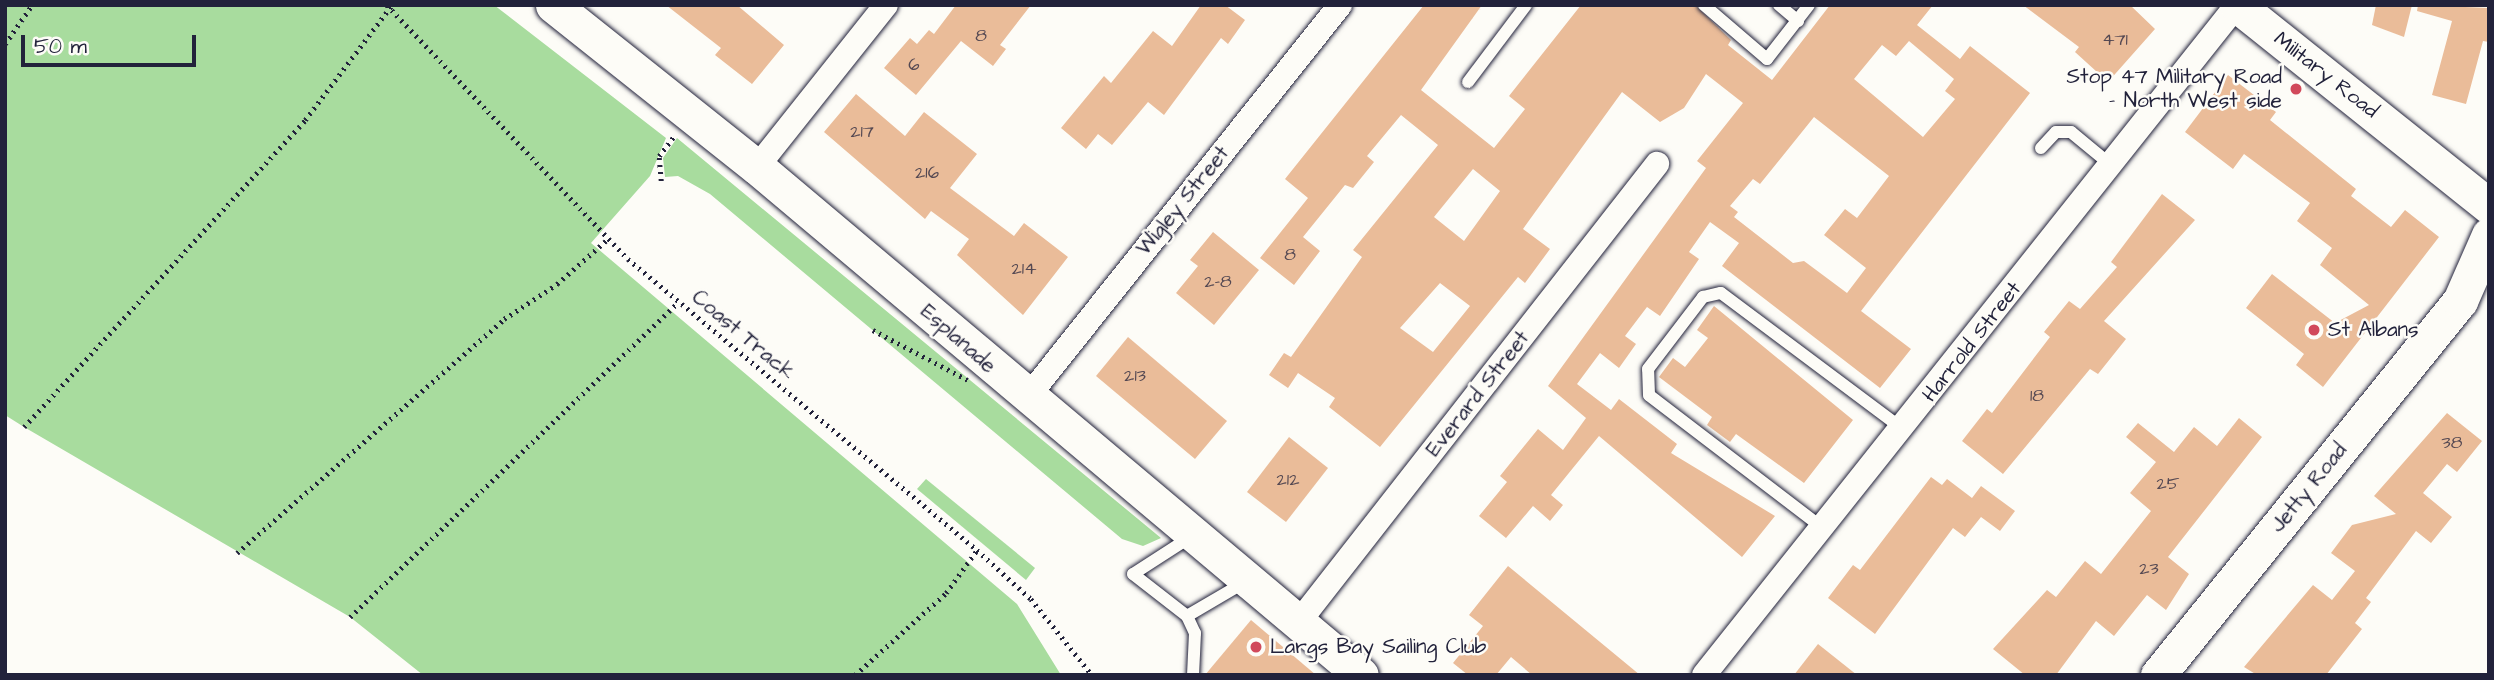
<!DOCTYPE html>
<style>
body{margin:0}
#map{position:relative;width:2494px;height:680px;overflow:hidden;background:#fdfcf7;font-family:"Architects Daughter",sans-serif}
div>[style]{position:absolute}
.green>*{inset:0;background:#a8dc9e}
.building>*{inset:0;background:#eabc99}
.path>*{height:4.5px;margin-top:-2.25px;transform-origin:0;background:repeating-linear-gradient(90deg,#22223b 0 2px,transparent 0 7px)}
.roads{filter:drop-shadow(0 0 2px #22223b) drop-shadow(0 0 2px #22223b)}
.lane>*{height:12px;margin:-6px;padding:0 6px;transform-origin:6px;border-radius:6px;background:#fdfcf7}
.street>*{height:24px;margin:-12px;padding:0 12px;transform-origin:12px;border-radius:12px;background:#fdfcf7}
.secondary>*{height:35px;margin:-17.5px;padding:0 17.5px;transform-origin:17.5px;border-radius:17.5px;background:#fdfcf7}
.dots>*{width:19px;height:19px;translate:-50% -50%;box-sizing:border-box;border:4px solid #fdfcf7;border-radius:50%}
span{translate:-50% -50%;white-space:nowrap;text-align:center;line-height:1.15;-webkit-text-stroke:5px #fdfcf7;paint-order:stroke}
.number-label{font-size:18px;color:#544852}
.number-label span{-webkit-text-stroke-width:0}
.street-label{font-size:21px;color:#22223b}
.poi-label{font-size:21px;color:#22223b}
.right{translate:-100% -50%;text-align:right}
.left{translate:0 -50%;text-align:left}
.frame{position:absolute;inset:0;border:7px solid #22223b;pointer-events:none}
.scale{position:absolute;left:21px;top:35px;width:175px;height:32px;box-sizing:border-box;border:4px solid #22223b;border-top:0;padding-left:9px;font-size:21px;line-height:24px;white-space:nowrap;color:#22223b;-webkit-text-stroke:5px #fdfcf7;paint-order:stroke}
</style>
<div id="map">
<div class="green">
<div style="clip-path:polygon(5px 5px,494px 5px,666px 138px,650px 176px,591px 243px,1017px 604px,1061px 675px,423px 675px,350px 617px,24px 427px,5px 415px)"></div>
<div style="clip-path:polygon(677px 138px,1161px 538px,1143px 546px,1122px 539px,710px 194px,678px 176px,665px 177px,663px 158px)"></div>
<div style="clip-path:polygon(926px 479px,1035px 568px,1026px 580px,917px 489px)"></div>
</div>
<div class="building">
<div style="clip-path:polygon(666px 5px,737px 5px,784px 45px,752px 84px,715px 55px,721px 48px)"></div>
<div style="clip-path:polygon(956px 5px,1031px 5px,1000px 45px,1006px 49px,993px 66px,961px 41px,916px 95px,884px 68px,910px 38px,917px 44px,929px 30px,934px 34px)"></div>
<div style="clip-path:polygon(1201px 5px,1225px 5px,1245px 20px,1228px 44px,1221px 38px,1164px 115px,1148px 102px,1112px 145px,1098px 134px,1086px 149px,1061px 128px,1104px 76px,1111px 83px,1153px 31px,1172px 46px)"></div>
<div style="clip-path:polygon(evenodd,1424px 5px,1482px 5px,1421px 90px,1494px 148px,1525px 109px,1509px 96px,1581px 5px,1695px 5px,1731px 40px,1728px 45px,1772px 80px,1830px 5px,1933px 5px,1917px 25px,1960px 59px,1970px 46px,2030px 93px,1861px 311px,1911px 349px,1880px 388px,1722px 266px,1739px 243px,1710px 222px,1689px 252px,1699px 259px,1660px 316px,1647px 307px,1625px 336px,1636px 344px,1619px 368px,1600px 353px,1577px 384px,1611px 410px,1619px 399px,1677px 444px,1671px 453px,1775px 516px,1742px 557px,1599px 436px,1551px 495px,1563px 505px,1550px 521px,1533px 506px,1506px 538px,1479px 516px,1507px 482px,1500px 476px,1538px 429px,1563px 450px,1586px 418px,1548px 386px,1706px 168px,1697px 161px,1743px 103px,1706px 74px,1684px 108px,1660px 122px,1622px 92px,1523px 229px,1550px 249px,1525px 283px,1518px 277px,1380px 447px,1329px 407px,1335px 398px,1298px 373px,1288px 388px,1269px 375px,1284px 353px,1291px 357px,1362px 257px,1353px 250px,1438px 145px,1401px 115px,1367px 156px,1374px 162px,1353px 188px,1345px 185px,1303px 237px,1320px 251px,1294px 285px,1260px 258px,1308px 198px,1285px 179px,1424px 5px,1909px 41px,1954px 79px,1945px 91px,1955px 99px,1923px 137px,1854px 79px,1882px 45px,1896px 56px,1909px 41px,1424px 5px,1814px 117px,1889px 176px,1857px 218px,1845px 209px,1824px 235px,1866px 268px,1847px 293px,1804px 261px,1793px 263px,1734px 217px,1738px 212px,1730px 206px,1753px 179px,1760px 184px,1814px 117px,1424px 5px,1473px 169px,1500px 191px,1464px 241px,1434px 217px,1473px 169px,1424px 5px,1440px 283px,1470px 306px,1433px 352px,1400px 328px,1440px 283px)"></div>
<div style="clip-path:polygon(2023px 5px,2130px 5px,2155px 29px,2108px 82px,2075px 52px,2079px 47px)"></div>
<div style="clip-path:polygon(2376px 5px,2412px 5px,2404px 37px,2372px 25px)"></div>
<div style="clip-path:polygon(2418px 5px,2489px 8px,2489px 42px,2483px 41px,2466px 104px,2432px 95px,2452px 21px,2417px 11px)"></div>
<div style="clip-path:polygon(2228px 75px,2276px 112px,2270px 120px,2356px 189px,2351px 196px,2391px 227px,2405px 210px,2439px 237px,2323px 387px,2296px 365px,2304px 354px,2246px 308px,2272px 274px,2335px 323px,2369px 305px,2320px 265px,2332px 248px,2297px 221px,2310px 203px,2244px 154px,2233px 169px,2185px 132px)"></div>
<div style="clip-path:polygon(856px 94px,905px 136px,924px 112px,977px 154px,950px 188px,1014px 236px,1024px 223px,1068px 257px,1023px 315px,957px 255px,969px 239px,931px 211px,925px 219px,824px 132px)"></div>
<div style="clip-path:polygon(2162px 194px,2195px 220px,2104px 321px,2126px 339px,2098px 374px,2090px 369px,2003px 474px,1962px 441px,1987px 409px,1992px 413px,2050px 337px,2044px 332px,2069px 301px,2080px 309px,2117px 267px,2111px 262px)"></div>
<div style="clip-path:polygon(1213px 232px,1259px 270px,1214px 325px,1176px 293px,1198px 266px,1190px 260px)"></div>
<div style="clip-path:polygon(1714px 306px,1853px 420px,1804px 483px,1736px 434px,1730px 442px,1707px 425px,1712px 417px,1659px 377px,1673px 358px,1685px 367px,1708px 338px,1697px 330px)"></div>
<div style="clip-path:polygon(1128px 337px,1227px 421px,1195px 459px,1096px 376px)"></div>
<div style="clip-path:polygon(2447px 413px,2482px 441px,2457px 472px,2447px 464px,2423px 493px,2452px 517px,2431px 543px,2416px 531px,2366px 598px,2371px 602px,2355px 623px,2362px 629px,2326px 675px,2257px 675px,2244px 667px,2313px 585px,2332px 600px,2355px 571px,2331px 553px,2352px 525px,2396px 514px,2374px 496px)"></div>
<div style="clip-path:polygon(2239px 418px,2262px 437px,2168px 557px,2189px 574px,2166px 610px,2147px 595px,2114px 636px,2096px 621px,2056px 675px,2025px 675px,1993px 649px,2047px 590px,2056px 597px,2085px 561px,2101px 574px,2151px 511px,2130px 493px,2156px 462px,2126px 437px,2138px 423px,2174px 452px,2194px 427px,2217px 446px)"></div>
<div style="clip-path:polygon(1289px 437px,1328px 468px,1286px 522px,1247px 492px)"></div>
<div style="clip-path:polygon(1931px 477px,1942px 485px,1947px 479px,1972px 498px,1981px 486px,2015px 511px,2000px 531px,1981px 517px,1965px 537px,1953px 528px,1875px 634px,1828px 598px,1853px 565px,1860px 570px)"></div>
<div style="clip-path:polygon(1508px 566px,1640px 675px,1532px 675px,1511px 657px,1496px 675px,1468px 675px,1453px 663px,1483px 626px,1469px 615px)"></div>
<div style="clip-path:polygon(1251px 620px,1316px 675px,1205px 675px)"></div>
<div style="clip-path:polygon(1818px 644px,1857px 675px,1794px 675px)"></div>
</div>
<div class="path">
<div style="left:387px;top:5px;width:350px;rotate:46.5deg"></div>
<div style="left:628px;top:259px;width:454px;rotate:39.8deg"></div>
<div style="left:977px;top:550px;width:73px;rotate:42.2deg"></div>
<div style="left:1031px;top:599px;width:97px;rotate:51.2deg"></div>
<div style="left:5px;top:44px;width:47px;rotate:-55.3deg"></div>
<div style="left:661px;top:181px;width:25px;rotate:-95deg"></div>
<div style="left:659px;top:156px;width:26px;rotate:-53deg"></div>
<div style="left:873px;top:330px;width:107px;rotate:27.8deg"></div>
<div style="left:24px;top:427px;width:416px;rotate:-47.5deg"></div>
<div style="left:305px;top:120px;width:144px;rotate:-52.9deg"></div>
<div style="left:237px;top:553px;width:355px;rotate:-41.2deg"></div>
<div style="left:504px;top:319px;width:64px;rotate:-33.4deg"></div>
<div style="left:557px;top:284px;width:69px;rotate:-41.5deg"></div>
<div style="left:350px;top:617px;width:455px;rotate:-43.8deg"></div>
<div style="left:855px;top:675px;width:122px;rotate:-42deg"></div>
<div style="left:946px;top:593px;width:53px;rotate:-54.2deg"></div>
</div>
<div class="roads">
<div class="lane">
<div style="left:1704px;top:5px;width:83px;rotate:40.6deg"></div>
<div style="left:1767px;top:59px;width:68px;rotate:-52.1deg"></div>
<div style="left:1779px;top:5px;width:25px;rotate:40deg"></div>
<div style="left:1468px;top:82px;width:96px;rotate:-53deg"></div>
<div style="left:2041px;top:148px;width:22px;rotate:-47deg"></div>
<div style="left:2056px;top:132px;width:15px"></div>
<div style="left:2071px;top:132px;width:52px;rotate:39.5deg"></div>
<div style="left:1824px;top:529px;width:220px;rotate:-142.6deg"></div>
<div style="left:1649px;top:395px;width:26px;rotate:-92deg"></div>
<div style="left:1648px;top:369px;width:91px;rotate:-52.6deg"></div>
<div style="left:1703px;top:297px;width:18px;rotate:-13deg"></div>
<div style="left:1721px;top:293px;width:227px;rotate:36.8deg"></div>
<div style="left:1192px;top:536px;width:70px;rotate:147.2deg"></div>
<div style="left:1133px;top:574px;width:68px;rotate:37.9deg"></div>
<div style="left:1187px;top:616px;width:19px;rotate:65deg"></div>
<div style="left:1195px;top:633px;width:42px;rotate:92.7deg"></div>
<div style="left:1187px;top:616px;width:67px;rotate:-30.4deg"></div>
</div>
<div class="street">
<div style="left:757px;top:167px;width:207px;rotate:-51.5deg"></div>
<div style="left:1027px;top:398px;width:502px;rotate:-51.46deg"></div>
<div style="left:1298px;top:623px;width:583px;rotate:-51.97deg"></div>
<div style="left:1704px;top:675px;width:856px;rotate:-51.5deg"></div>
</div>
<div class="secondary">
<div style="left:553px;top:5px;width:260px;rotate:38.5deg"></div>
<div style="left:757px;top:167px;width:789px;rotate:40.07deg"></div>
<div style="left:2237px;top:5px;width:322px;rotate:38.6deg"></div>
<div style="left:2158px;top:675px;width:481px;rotate:-51.1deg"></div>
<div style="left:2460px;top:301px;width:72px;rotate:-66.3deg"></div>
</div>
</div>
<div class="dots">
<div style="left:2296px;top:89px;background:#d1495b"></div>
<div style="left:2314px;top:330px;background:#d1495b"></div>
<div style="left:1256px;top:647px;background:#d1495b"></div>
</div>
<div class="number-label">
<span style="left:981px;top:36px">8</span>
<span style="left:2115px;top:40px">471</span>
<span style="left:914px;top:65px">6</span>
<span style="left:862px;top:132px">217</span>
<span style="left:927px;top:173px">216</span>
<span style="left:1290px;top:255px">8</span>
<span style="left:1024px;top:269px">214</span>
<span style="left:1218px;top:282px">2-8</span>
<span style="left:1135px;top:376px">213</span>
<span style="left:2037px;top:396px">18</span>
<span style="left:2452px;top:443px">38</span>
<span style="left:1288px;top:480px">212</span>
<span style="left:2168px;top:484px">25</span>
<span style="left:2149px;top:569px">23</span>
</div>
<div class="street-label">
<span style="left:2326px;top:75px;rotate:38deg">Military Road</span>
<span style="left:1183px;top:201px;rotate:-51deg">Wigley Street</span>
<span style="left:743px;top:335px;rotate:40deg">Coast Track</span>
<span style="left:958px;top:339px;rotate:41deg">Esplanade</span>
<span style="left:1972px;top:342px;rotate:-52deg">Harrold Street</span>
<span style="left:1478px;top:394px;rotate:-52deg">Everard Street</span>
<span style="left:2309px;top:488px;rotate:-51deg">Jetty Road</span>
</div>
<div class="poi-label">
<span class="right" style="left:2282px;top:89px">Stop 47 Military Road<br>- North West side</span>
<span class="left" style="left:2328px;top:330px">St Albans</span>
<span class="left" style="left:1270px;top:647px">Largs Bay Sailing Club</span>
</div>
<div class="frame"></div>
<div class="scale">50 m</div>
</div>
